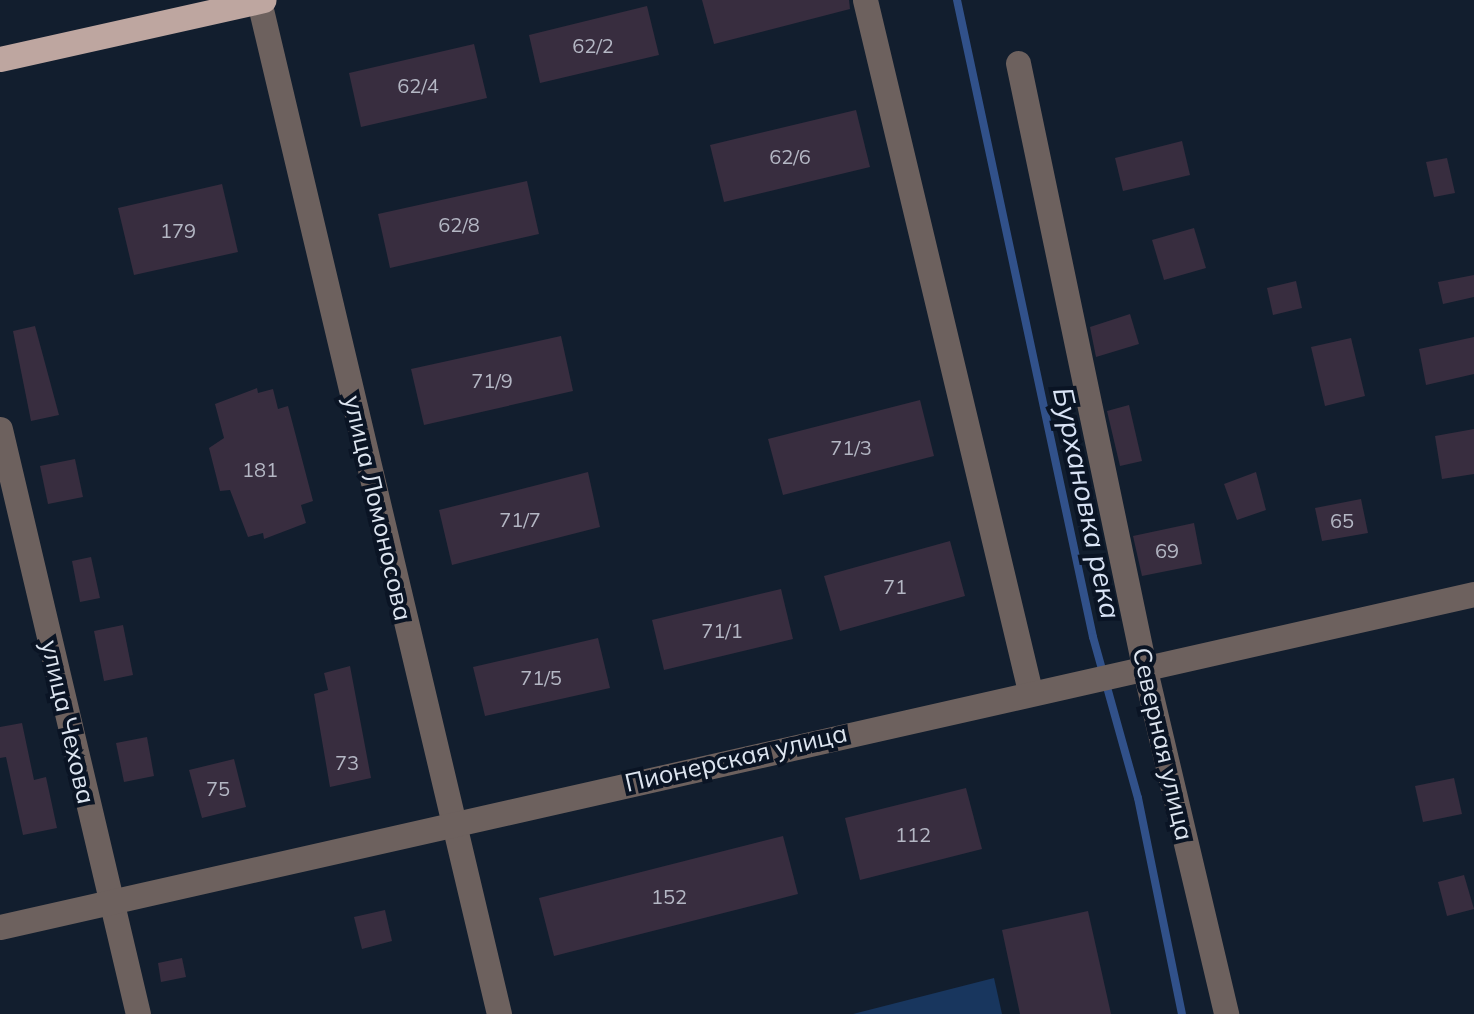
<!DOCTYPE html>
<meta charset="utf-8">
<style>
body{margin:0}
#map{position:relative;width:1474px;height:1014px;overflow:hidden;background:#121e2e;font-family:Mulish,sans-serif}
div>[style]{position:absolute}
.green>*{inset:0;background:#18365e}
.stream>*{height:8px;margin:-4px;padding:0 4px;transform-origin:4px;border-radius:4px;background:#31518a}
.building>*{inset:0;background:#382d3f}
.minor>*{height:25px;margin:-12.5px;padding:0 12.5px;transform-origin:12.5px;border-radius:12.5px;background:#6d615e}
.major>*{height:25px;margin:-12.5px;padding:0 12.5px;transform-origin:12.5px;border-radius:12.5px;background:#bea6a0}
span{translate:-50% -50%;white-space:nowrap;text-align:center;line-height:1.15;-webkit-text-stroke:8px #0a1424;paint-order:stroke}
.number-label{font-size:20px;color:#b4b7c4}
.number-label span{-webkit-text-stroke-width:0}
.street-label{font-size:25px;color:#dde5f0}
.water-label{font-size:28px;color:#d9e3f5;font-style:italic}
</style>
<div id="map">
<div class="green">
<div style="clip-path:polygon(994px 978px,1002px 1014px,853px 1014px)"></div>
</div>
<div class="stream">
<div style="left:957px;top:0;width:651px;rotate:77.95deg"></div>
<div style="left:1093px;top:637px;width:167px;rotate:74.4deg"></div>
<div style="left:1138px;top:798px;width:220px;rotate:78.5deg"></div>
</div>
<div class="building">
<div style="clip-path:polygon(702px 0,849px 0,850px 9px,714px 44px)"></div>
<div style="clip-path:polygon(647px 6px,659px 55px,540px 83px,529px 35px)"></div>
<div style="clip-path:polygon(474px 44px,487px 98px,361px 127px,349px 73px)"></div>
<div style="clip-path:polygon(856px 110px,870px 167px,724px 202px,710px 145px)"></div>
<div style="clip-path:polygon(1182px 141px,1190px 175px,1123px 191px,1115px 158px)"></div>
<div style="clip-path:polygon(1447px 158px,1455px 193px,1434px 197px,1426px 162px)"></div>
<div style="clip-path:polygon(527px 181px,539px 234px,390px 268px,378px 214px)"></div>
<div style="clip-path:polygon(222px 184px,238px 252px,134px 275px,118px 208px)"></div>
<div style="clip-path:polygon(1194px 228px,1206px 268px,1164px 280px,1152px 240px)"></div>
<div style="clip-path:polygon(1474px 275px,1474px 297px,1443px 304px,1438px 282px)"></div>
<div style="clip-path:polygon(1296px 281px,1302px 308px,1273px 315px,1267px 288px)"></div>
<div style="clip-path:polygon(1130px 314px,1139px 344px,1096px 357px,1090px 327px)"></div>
<div style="clip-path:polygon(35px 326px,59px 415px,31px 421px,13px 331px)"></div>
<div style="clip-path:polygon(561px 336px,573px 391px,424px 425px,411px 369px)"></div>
<div style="clip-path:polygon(1474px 337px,1474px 374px,1426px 385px,1419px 349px)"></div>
<div style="clip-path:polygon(1351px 338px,1365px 396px,1325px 406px,1311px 347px)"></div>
<div style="clip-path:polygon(257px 388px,258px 393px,273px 389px,278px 409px,288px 406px,313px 501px,301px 505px,306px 523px,264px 539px,263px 533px,248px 537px,230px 490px,220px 491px,209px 448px,224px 438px,215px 404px)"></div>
<div style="clip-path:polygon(920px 400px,934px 456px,783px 495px,768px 439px)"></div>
<div style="clip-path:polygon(1129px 405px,1142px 461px,1120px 466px,1107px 411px)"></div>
<div style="clip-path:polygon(1474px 429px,1474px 474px,1442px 479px,1435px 436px)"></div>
<div style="clip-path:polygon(75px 459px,83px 497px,48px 504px,40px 466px)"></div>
<div style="clip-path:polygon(588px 472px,600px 527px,452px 565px,439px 510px)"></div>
<div style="clip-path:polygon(1256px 472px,1266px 510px,1237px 520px,1224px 484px)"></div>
<div style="clip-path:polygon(1361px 499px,1368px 533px,1322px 541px,1315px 508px)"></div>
<div style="clip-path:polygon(1194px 523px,1202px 564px,1142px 576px,1133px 536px)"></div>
<div style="clip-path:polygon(950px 541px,965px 596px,840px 631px,824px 576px)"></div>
<div style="clip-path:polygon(91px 557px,100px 598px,80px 602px,72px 561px)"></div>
<div style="clip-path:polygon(781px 589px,793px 639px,664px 670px,652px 620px)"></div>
<div style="clip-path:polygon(123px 625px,133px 675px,104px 681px,94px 631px)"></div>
<div style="clip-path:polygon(598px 638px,610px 688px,485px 716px,473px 667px)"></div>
<div style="clip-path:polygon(350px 666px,371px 778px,330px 787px,314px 694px,328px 690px,324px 673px)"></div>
<div style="clip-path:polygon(22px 723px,34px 780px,46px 777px,57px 828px,23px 835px,6px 757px,0 758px,0 727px)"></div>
<div style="clip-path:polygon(147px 737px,154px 776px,124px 782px,116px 743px)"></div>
<div style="clip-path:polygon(234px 759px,246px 807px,202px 818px,189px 770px)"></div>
<div style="clip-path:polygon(1454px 778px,1462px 814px,1423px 822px,1415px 786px)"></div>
<div style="clip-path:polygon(966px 788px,982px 849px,860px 880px,845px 818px)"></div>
<div style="clip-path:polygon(783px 836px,798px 894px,554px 956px,539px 898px)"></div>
<div style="clip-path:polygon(1464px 875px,1474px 909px,1447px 916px,1438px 882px)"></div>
<div style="clip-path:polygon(385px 910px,392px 941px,362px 949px,354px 917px)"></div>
<div style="clip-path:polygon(1088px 911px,1111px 1014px,1020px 1014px,1002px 930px)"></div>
<div style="clip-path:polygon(182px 958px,186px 977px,161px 982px,158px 963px)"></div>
</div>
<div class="minor">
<div style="left:865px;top:0;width:710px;rotate:76.57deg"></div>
<div style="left:259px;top:1px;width:1041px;rotate:76.67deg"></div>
<div style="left:1018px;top:63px;width:616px;rotate:78.2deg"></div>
<div style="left:1144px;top:666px;width:358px;rotate:76.7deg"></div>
<div style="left:0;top:429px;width:601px;rotate:76.73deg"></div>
<div style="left:0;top:927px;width:1511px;rotate:-12.73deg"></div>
</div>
<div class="major">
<div style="left:0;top:59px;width:270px;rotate:-12.6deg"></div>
</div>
<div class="number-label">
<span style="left:593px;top:45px">62/2</span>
<span style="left:418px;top:85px">62/4</span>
<span style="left:790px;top:156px">62/6</span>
<span style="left:459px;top:224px">62/8</span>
<span style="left:178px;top:230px">179</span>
<span style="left:492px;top:380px">71/9</span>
<span style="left:851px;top:447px">71/3</span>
<span style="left:260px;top:469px">181</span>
<span style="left:520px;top:519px">71/7</span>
<span style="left:1342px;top:520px">65</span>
<span style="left:1167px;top:550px">69</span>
<span style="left:895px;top:586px">71</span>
<span style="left:722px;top:630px">71/1</span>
<span style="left:541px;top:677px">71/5</span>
<span style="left:347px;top:762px">73</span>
<span style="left:218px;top:788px">75</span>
<span style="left:913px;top:834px">112</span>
<span style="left:669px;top:896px">152</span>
</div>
<div class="street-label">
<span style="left:378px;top:508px;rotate:77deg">улица Ломоносова</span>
<span style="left:68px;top:722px;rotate:77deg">улица Чехова</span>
<span style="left:1163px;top:744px;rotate:77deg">Северная улица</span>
<span style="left:736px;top:758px;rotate:-13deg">Пионерская улица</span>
</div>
<div class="water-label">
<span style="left:1087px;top:503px;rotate:78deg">Бурхановка река</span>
</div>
</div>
